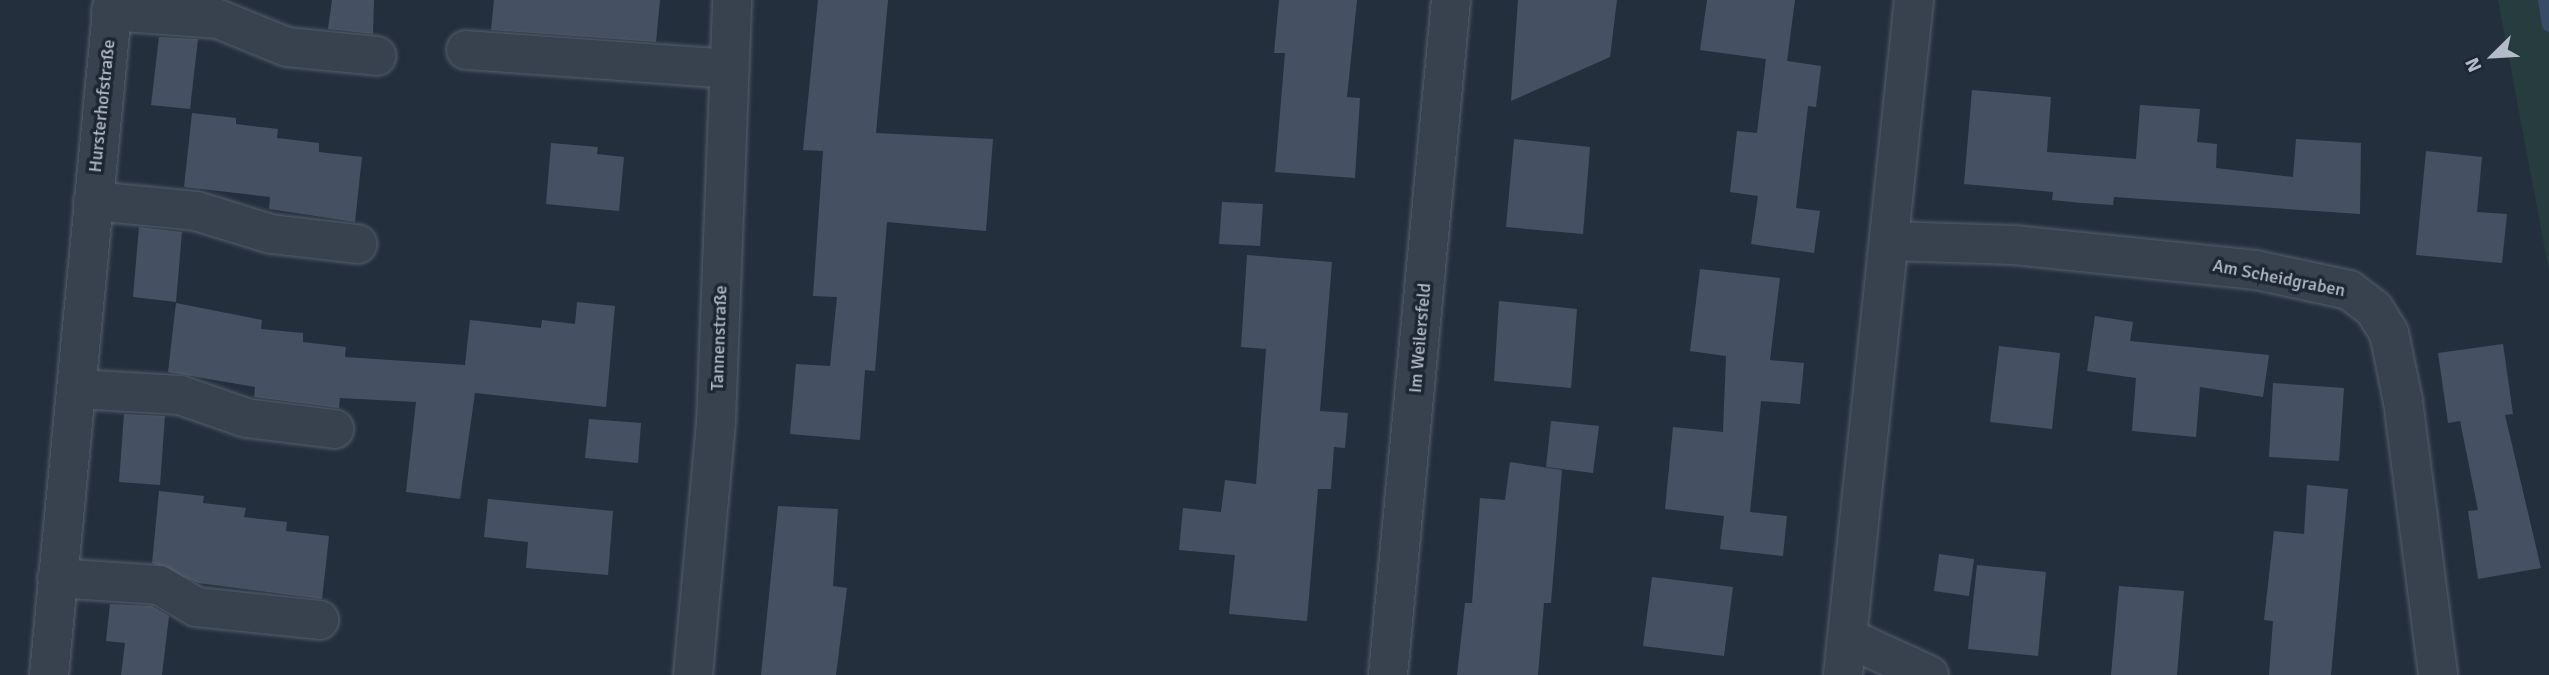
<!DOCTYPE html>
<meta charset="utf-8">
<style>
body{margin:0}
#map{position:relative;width:2549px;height:675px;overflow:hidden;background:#242f3e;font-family:Signika,sans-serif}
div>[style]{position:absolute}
.green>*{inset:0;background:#263c3f}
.stream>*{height:14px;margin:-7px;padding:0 7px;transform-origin:7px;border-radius:7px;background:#394c67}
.building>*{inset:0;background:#455162}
.roads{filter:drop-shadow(0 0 2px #565f6c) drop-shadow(0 0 2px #565f6c)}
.minor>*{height:38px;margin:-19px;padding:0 19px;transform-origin:19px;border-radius:19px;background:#38414e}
span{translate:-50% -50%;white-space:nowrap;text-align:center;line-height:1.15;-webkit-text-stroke:7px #1d2633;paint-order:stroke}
.street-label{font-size:18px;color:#b4bcc9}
.north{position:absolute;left:2458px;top:21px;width:70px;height:70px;-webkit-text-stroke:5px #1d2633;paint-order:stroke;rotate:246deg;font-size:19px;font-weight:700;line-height:28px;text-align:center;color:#b4bcc9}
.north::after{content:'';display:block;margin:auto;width:24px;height:32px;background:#b4bcc9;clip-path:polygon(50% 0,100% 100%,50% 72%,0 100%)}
</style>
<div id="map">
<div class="green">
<div style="clip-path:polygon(2498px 0,2549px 0,2549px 271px)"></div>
</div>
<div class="stream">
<div style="left:2545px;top:0;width:25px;rotate:81deg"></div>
</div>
<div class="building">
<div style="clip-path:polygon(332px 0,374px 0,373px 34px,328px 29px)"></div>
<div style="clip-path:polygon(494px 0,660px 0,656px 42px,491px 30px)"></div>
<div style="clip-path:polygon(818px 0,888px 0,876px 133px,993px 139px,986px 231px,887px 222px,875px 371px,865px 370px,860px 440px,790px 434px,796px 364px,830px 366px,837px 297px,813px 296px,823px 151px,803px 150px)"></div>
<div style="clip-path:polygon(1279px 0,1357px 0,1347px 97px,1360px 98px,1355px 178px,1275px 172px,1285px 53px,1274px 53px)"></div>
<div style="clip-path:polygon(1518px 0,1617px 0,1610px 57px,1511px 101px)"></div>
<div style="clip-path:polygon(1707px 0,1795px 0,1787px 61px,1821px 66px,1816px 107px,1808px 106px,1796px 208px,1820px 211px,1814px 253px,1751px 244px,1758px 196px,1730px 192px,1737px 131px,1757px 133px,1766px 59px,1700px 50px)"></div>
<div style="clip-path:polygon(159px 37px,198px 39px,190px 109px,151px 105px)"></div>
<div style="clip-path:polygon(1972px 90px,2051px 97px,2047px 152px,2136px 159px,2140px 105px,2200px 109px,2197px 142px,2217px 144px,2216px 168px,2293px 177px,2296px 139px,2361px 143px,2360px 214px,2114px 197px,2113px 205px,2082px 203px,2052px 200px,2053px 192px,1964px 184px)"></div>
<div style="clip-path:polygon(192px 113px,236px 118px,236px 124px,278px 129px,277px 138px,319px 143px,319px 152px,362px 157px,355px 222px,269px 209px,270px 197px,184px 187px)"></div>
<div style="clip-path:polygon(1514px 139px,1590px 147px,1583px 234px,1506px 227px)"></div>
<div style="clip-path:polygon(551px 143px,598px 147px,597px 154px,624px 157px,619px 211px,546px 204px)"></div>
<div style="clip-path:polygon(2426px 151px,2482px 157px,2477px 212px,2507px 214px,2502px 263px,2416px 255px)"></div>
<div style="clip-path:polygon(1222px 202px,1263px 204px,1260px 246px,1219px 244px)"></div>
<div style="clip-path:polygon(139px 227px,182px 232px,176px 302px,133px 297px)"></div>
<div style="clip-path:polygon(1247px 255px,1332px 262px,1320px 411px,1348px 413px,1345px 448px,1334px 447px,1331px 489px,1318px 489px,1307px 621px,1229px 614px,1235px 555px,1179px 550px,1183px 508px,1221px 512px,1225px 480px,1256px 484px,1266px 349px,1241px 347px)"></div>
<div style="clip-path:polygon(1700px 269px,1780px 278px,1770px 360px,1804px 363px,1800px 404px,1761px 401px,1750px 512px,1787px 516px,1783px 556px,1720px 549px,1724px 516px,1665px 509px,1673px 427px,1723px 432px,1726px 356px,1690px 351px)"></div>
<div style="clip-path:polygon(1499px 301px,1577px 309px,1571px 388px,1494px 381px)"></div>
<div style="clip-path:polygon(577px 302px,615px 306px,606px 407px,475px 393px,460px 499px,406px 492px,416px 402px,340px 398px,339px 408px,254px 397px,255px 387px,168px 372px,176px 303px,262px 320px,261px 329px,303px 333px,303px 342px,346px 347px,345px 357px,465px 365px,470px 320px,541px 328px,542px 320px,575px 324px)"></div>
<div style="clip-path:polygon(2095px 316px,2133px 322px,2130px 341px,2269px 355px,2263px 397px,2200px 387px,2196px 437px,2132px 431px,2136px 378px,2087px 371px)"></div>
<div style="clip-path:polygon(2503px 344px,2513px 414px,2505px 415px,2541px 568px,2478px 579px,2468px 511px,2478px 510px,2460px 421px,2448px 423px,2438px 353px)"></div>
<div style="clip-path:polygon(1999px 346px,2060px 353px,2052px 429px,1990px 422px)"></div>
<div style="clip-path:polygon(2273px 383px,2344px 388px,2339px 461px,2269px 457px)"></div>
<div style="clip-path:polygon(124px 414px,165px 416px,160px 485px,119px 482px)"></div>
<div style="clip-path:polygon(589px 419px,641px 423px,638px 463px,585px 458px)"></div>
<div style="clip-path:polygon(1551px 421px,1599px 426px,1593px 473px,1546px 467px)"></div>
<div style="clip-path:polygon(1510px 462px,1562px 470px,1551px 603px,1544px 603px,1538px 675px,1457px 675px,1465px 603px,1472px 603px,1480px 498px,1505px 500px)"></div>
<div style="clip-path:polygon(2307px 485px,2348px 489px,2331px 675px,2269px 675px,2273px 621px,2264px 620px,2274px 531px,2304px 534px)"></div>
<div style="clip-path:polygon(159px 491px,204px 496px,203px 503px,246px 508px,244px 517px,287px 522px,286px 531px,329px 536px,322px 599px,198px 583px,152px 563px)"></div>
<div style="clip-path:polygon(488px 499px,613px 511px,608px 575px,526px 568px,528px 542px,484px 537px)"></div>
<div style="clip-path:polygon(778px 506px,838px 509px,833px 586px,847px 588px,836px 675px,761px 675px)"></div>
<div style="clip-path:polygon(1939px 554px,1974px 559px,1969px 596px,1934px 591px)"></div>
<div style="clip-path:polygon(1977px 565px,2046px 572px,2038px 656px,1968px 649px)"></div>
<div style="clip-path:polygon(1652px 577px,1733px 587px,1724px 656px,1643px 646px)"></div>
<div style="clip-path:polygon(2119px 586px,2184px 591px,2177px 675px,2111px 675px)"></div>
<div style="clip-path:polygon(110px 604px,152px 606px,169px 616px,162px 675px,121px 675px,125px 643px,106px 641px)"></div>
</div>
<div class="roads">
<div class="minor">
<div style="left:111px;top:11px;width:107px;rotate:4.3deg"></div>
<div style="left:218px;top:19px;width:74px;rotate:22.1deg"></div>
<div style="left:287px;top:47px;width:90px;rotate:5.7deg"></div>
<div style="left:466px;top:50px;width:264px;rotate:4.1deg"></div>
<div style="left:93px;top:201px;width:103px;rotate:5.5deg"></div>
<div style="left:196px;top:211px;width:78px;rotate:17deg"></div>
<div style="left:271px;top:234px;width:87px;rotate:6.6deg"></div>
<div style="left:1889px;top:241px;width:125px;rotate:1.8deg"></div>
<div style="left:2014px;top:245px;width:243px;rotate:5.9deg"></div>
<div style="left:2256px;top:270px;width:95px;rotate:12.1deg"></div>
<div style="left:2349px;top:290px;width:31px;rotate:37deg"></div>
<div style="left:2374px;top:309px;width:28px;rotate:58deg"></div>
<div style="left:2389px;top:333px;width:69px;rotate:78.4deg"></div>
<div style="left:2403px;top:401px;width:276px;rotate:82.7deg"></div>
<div style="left:76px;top:389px;width:104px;rotate:3.3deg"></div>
<div style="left:180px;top:395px;width:70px;rotate:19.2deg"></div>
<div style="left:246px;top:418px;width:89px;rotate:7.1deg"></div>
<div style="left:57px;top:578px;width:102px;rotate:3.9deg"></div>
<div style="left:159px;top:585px;width:43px;rotate:30.7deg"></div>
<div style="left:196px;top:607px;width:124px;rotate:6deg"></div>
<div style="left:1848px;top:638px;width:89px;rotate:24.6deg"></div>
<div style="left:49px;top:675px;width:678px;rotate:-84.58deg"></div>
<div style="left:693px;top:675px;width:254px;rotate:-84.8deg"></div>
<div style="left:716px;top:422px;width:422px;rotate:-87.8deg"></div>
<div style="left:1388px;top:675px;width:678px;rotate:-84.67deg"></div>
<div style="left:1843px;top:675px;width:679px;rotate:-84deg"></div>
</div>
</div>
<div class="street-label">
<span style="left:102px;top:106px;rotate:-84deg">Hursterhofstraße</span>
<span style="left:2279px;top:278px;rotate:11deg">Am Scheidgraben</span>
<span style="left:719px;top:338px;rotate:-88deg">Tannenstraße</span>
<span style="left:1420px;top:338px;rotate:-85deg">Im Weilersfeld</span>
</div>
<div class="north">N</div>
</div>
